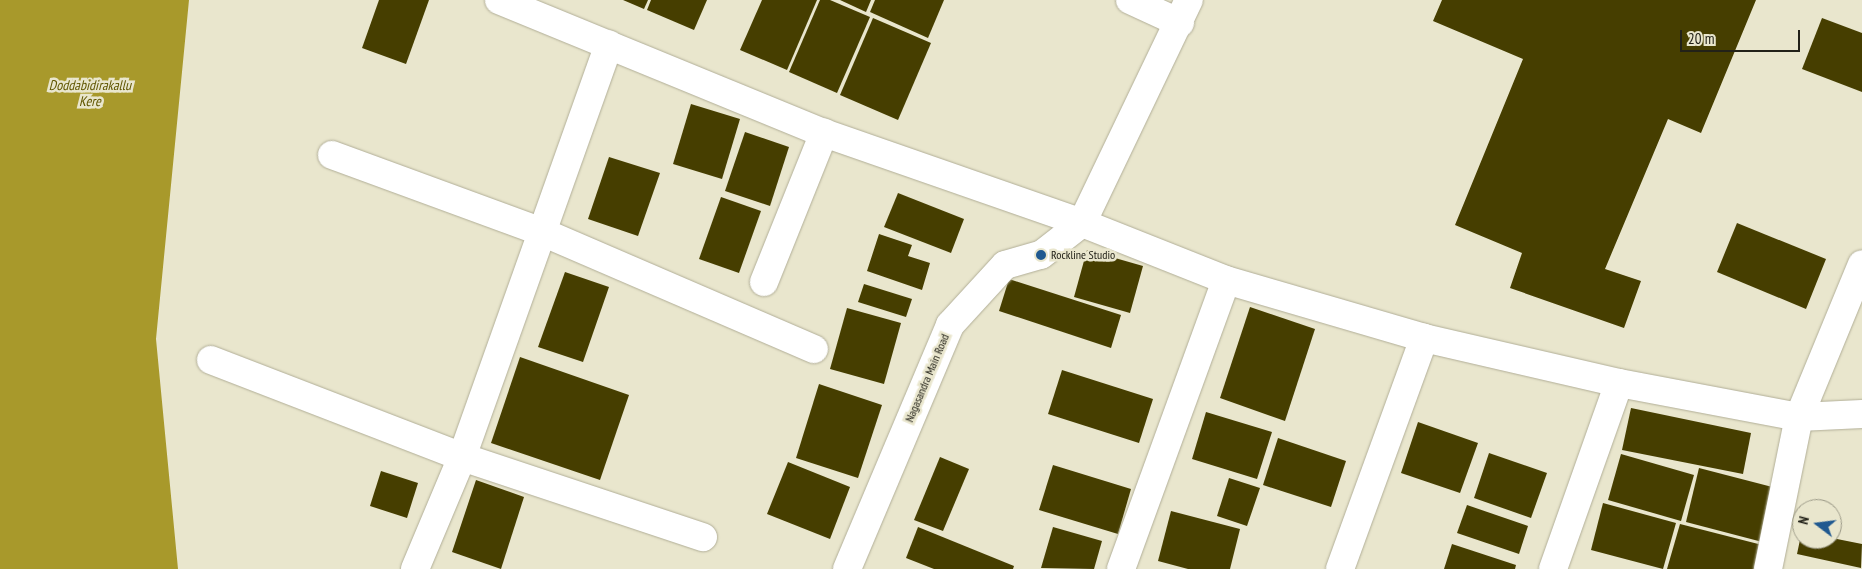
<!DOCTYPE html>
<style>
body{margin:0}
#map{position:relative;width:1862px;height:569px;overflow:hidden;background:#e9e6cd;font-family:"PT Sans Narrow",sans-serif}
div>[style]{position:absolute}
.water>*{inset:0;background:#a8992b}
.building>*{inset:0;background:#463e00}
.roads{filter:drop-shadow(0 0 1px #b1ae97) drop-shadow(0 0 1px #b1ae97)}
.minor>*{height:28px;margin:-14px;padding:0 14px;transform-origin:14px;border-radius:14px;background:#fff}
.dots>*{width:14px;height:14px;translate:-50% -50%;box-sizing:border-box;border:2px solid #e9e6cd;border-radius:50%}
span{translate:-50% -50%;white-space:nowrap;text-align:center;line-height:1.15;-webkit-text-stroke:5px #e9e6cd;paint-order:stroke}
.poi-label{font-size:12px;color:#222118}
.left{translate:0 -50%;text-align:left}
.street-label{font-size:12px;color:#222118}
.water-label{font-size:14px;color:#615702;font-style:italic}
.north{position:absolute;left:1792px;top:499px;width:50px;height:50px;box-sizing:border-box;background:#e9e6cd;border:1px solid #999785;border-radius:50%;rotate:285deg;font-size:14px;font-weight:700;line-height:20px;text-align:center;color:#222118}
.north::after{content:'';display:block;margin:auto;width:18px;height:22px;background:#205990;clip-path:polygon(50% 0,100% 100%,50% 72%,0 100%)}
.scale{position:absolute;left:1680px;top:30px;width:120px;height:22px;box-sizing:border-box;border:2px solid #222118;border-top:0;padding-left:6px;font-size:15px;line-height:18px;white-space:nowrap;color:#222118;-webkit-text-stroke:4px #e9e6cd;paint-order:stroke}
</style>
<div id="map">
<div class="water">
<div style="clip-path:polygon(0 0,189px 0,156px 339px,178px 569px,0 569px)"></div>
</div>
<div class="building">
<div style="clip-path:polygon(379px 0,429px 0,406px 64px,362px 48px)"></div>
<div style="clip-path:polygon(623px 0,648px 0,644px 9px)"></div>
<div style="clip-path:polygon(651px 0,707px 0,694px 30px,647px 10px)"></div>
<div style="clip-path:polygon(762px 0,817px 0,787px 70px,740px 50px)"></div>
<div style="clip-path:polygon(820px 0,830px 0,870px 17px,837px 93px,789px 72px)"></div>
<div style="clip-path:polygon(840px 0,871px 0,866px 12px)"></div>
<div style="clip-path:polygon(875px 0,944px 0,928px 38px,870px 12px)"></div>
<div style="clip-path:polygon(1442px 0,1756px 0,1701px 133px,1668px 119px,1605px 269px,1641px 281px,1624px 328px,1510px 288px,1522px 253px,1455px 225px,1523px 59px,1433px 21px)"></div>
<div style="clip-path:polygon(873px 18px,931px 43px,898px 120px,840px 95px)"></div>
<div style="clip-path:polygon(1822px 18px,1862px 33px,1862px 92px,1802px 69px)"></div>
<div style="clip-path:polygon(691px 104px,740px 119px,722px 179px,673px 164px)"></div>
<div style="clip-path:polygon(745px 132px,789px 147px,770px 206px,725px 191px)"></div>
<div style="clip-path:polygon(609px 157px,660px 173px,638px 236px,588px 219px)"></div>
<div style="clip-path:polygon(898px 193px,964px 219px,951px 253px,884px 227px)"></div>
<div style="clip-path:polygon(721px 197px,761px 211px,739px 273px,699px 259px)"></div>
<div style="clip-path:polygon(1737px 223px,1826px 259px,1806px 309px,1717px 272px)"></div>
<div style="clip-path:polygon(879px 234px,912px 245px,908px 256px,930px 263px,922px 290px,867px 271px)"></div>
<div style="clip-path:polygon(1087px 250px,1143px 266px,1130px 313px,1074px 297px)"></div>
<div style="clip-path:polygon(565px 272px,609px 287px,583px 362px,538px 347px)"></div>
<div style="clip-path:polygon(1009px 279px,1121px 315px,1111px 348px,999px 311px)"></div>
<div style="clip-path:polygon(864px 284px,912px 299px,906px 317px,858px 302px)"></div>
<div style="clip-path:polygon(1250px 307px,1315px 329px,1285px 421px,1220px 398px)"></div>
<div style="clip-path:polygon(847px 308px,901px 323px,884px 384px,830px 369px)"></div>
<div style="clip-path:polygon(520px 357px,629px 395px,600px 480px,491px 443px)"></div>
<div style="clip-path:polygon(1062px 370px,1153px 399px,1139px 443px,1048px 414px)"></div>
<div style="clip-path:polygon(819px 384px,882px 405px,858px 478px,796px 458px)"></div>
<div style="clip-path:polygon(1631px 408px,1751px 433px,1743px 474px,1622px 450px)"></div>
<div style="clip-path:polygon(1206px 412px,1272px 432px,1257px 479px,1192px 459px)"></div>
<div style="clip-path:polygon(1418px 422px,1478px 443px,1460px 493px,1401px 473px)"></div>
<div style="clip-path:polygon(1278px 438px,1346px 461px,1331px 507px,1263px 485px)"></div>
<div style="clip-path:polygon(1489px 453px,1547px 473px,1531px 518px,1474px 498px)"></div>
<div style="clip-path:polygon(1621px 454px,1694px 475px,1681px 521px,1608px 500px)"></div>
<div style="clip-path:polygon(940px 457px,969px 469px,943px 531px,914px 520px)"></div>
<div style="clip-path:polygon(788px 462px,850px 487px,830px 539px,767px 514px)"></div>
<div style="clip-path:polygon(1053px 465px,1131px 489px,1118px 534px,1039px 510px)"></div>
<div style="clip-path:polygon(1699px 468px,1784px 490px,1770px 544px,1686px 522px)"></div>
<div style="clip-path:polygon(381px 471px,418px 483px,407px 518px,370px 506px)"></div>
<div style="clip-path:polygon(1229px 478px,1260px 488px,1247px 526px,1217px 516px)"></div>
<div style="clip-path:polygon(476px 480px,524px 497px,501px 569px,452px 552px)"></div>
<div style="clip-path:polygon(1603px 503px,1676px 523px,1663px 569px,1591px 550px)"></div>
<div style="clip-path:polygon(1467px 505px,1528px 526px,1519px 554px,1457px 533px)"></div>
<div style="clip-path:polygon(1171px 511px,1240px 529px,1230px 569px,1188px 569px,1158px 561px)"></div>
<div style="clip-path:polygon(1680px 524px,1770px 547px,1764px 569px,1667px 569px)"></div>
<div style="clip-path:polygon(918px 527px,1014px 566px,1013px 569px,934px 569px,906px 558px)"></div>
<div style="clip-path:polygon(1053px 527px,1102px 541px,1094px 569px,1041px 568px)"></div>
<div style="clip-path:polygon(1801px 535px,1802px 539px,1832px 538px,1862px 544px,1861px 568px,1797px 554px)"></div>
<div style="clip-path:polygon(1452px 544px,1516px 565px,1515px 569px,1444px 569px)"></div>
</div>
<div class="roads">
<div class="minor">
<div style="left:499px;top:0;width:351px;rotate:22.3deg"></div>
<div style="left:824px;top:133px;width:273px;rotate:19.2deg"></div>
<div style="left:1082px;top:223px;width:155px;rotate:21.6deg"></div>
<div style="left:1226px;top:280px;width:206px;rotate:16.3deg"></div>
<div style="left:1424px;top:338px;width:200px;rotate:13deg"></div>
<div style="left:1619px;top:383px;width:183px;rotate:10.7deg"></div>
<div style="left:1799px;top:417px;width:63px;rotate:-2.7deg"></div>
<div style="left:1130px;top:0;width:55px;rotate:24.7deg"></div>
<div style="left:332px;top:155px;width:224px;rotate:20.1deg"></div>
<div style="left:542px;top:232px;width:296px;rotate:23.3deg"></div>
<div style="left:764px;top:282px;width:161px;rotate:-68.1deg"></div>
<div style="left:211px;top:360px;width:269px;rotate:21.1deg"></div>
<div style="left:462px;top:457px;width:254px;rotate:18.4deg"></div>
<div style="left:415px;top:569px;width:121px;rotate:-67.2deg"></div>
<div style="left:462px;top:457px;width:438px;rotate:-70.4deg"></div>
<div style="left:847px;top:569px;width:265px;rotate:-67.1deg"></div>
<div style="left:950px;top:325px;width:81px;rotate:-47.5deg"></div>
<div style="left:1005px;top:265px;width:37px;rotate:-16deg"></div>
<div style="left:1041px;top:255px;width:52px;rotate:-38deg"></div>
<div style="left:1082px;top:223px;width:247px;rotate:-64.4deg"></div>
<div style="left:1121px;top:569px;width:307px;rotate:-70deg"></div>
<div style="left:1340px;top:569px;width:246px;rotate:-70deg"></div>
<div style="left:1553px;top:569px;width:197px;rotate:-70.5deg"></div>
<div style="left:1768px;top:569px;width:155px;rotate:-78.5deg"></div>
<div style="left:1799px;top:417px;width:165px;rotate:-67.6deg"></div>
</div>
</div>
<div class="dots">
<div style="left:1041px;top:255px;background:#205990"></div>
</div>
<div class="poi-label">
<span class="left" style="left:1051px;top:255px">Rockline Studio</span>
</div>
<div class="street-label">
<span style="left:927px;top:378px;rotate:-67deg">Nagasandra Main Road</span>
</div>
<div class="water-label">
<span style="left:90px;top:93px">Doddabidirakallu<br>Kere</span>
</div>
<div class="north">N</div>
<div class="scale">20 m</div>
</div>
